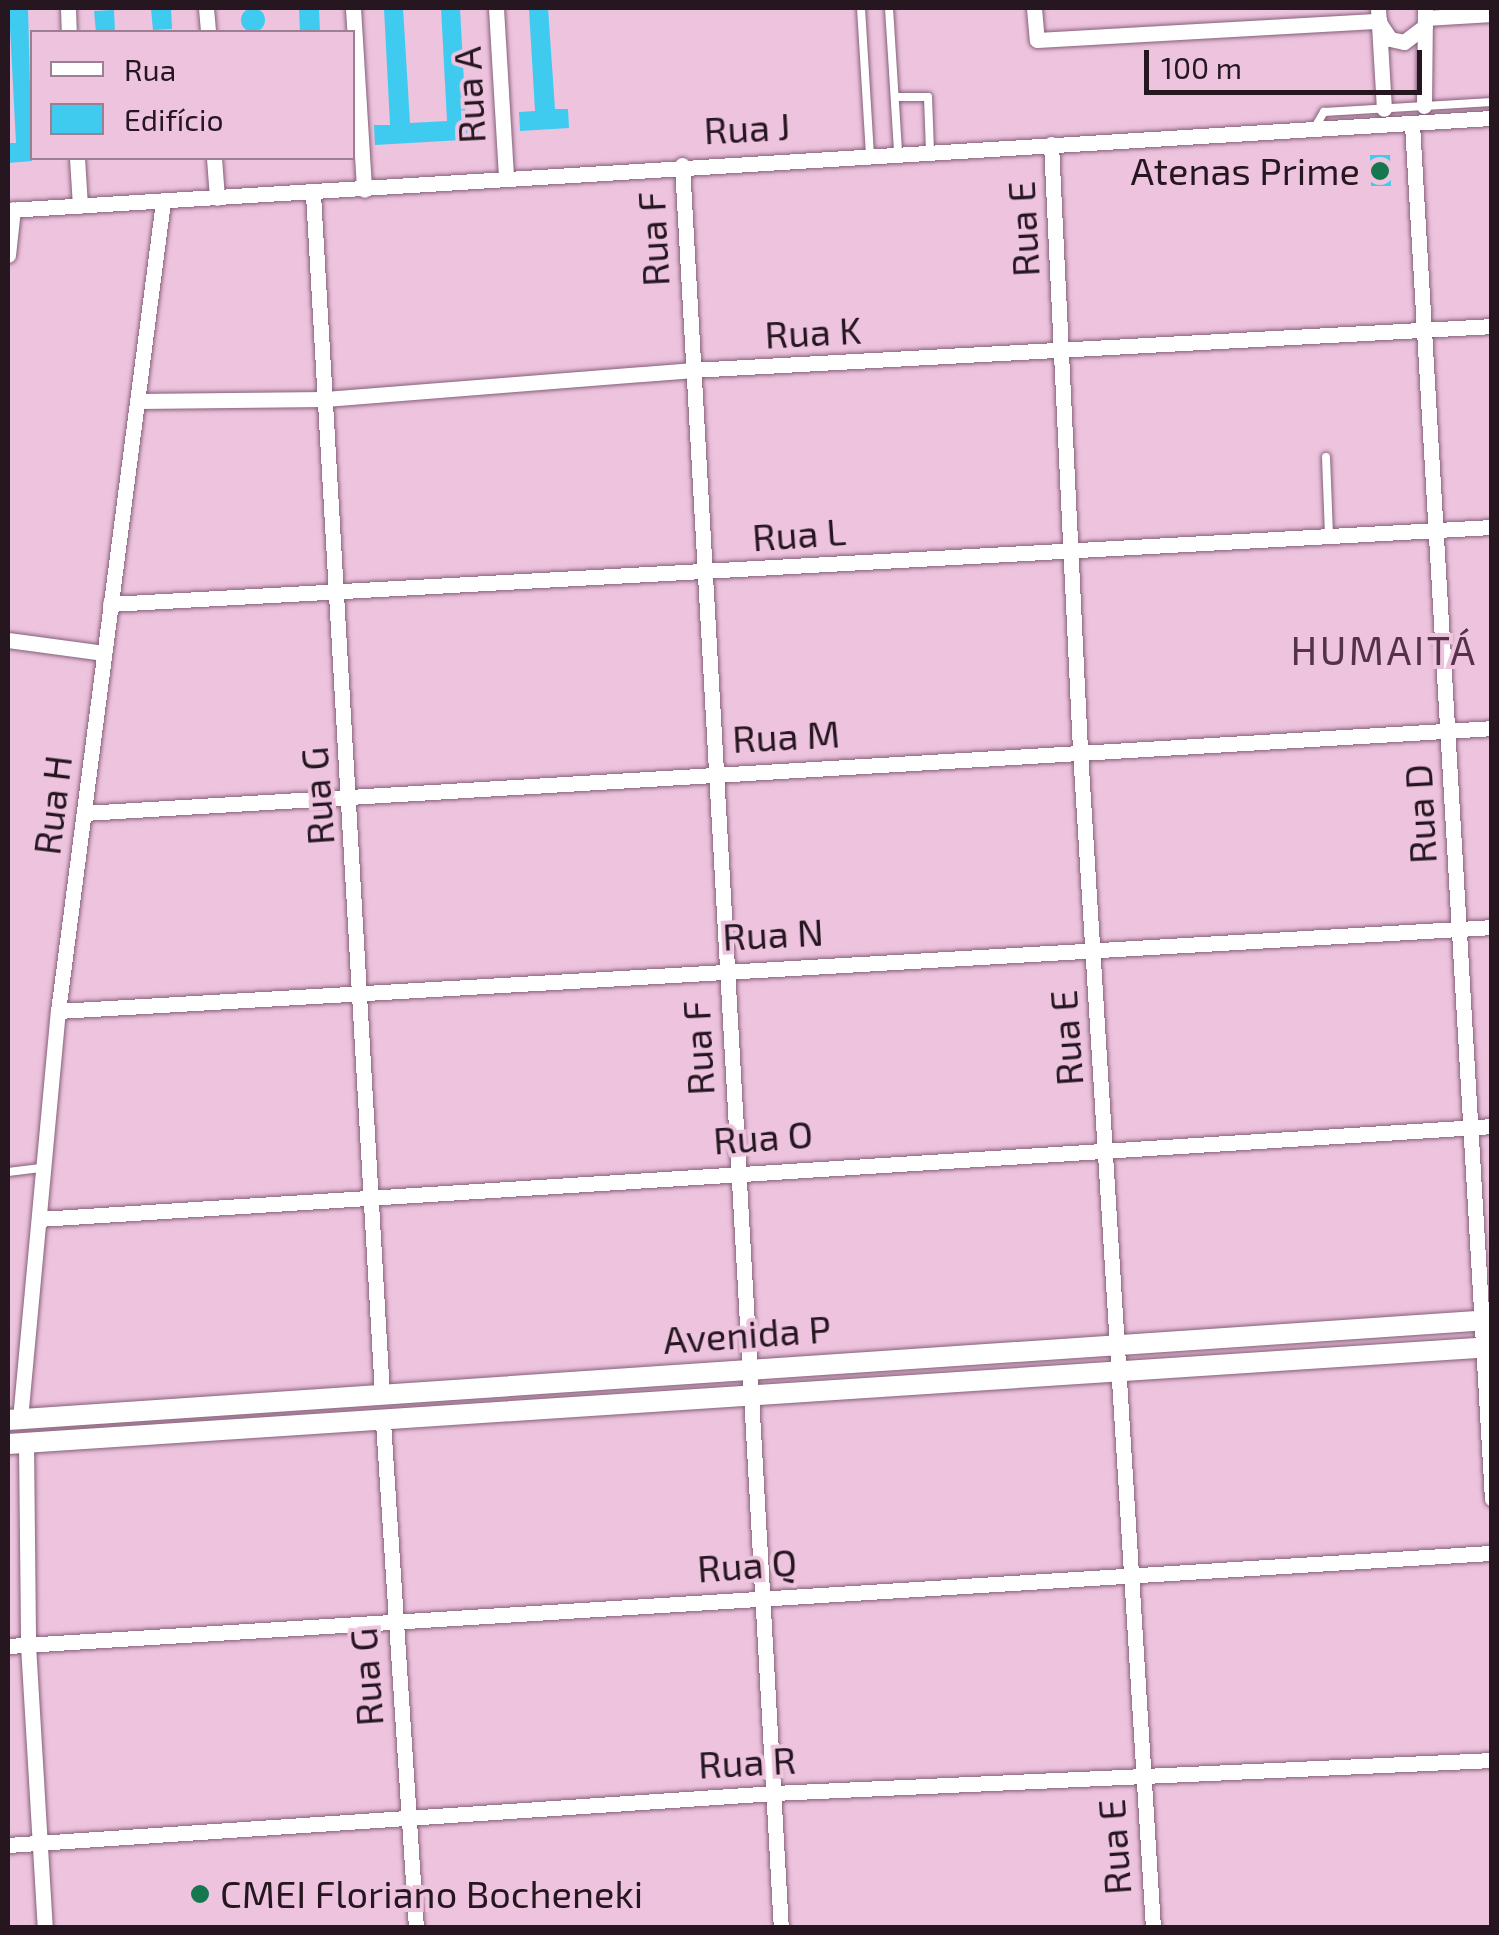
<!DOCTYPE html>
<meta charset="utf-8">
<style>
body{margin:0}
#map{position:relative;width:1499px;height:1935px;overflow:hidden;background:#edc3de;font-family:"Exo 2",sans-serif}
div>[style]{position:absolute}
.building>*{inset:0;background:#3fcbef}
.round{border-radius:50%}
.roads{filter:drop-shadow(0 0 2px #855f78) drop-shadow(0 0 2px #855f78)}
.service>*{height:8px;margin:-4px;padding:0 4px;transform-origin:4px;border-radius:4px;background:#fff}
.minor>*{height:15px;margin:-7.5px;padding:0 7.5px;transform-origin:7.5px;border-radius:7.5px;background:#fff}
.tertiary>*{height:20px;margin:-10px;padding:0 10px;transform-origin:10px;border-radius:10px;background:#fff}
.dots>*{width:28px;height:28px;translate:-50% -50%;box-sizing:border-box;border:5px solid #edc3de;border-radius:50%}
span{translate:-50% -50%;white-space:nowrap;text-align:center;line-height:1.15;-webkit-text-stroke:8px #edc3de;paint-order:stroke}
.street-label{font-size:38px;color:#251620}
.poi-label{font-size:38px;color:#251620}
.right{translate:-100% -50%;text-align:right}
.left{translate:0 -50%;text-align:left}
.neighbourhood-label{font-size:40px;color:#543249;letter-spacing:2.5px}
.frame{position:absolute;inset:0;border:10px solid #251620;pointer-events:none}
.legend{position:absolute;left:30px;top:30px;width:325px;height:130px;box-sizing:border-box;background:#edc3de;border:2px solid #9d7e92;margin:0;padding:12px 18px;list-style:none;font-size:30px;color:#251620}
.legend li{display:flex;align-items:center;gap:20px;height:50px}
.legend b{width:50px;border:2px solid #9d7e92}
.scale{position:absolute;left:1144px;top:50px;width:278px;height:45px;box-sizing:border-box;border:5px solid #251620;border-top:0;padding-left:12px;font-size:30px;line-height:35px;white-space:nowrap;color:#251620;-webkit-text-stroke:8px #edc3de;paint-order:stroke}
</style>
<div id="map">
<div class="building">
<div class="round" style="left:241px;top:8px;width:24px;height:24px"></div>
<div style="clip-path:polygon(9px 8px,28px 8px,32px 161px,8px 163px,8px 143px,16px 143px)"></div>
<div style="clip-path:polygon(171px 8px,172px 29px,153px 30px,151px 9px)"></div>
<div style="clip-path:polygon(299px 8px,319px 8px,320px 32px,300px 32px)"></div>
<div style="clip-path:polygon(384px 8px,403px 8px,410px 123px,447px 121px,441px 8px,460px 8px,466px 120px,478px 120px,479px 139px,375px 145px,374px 125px,390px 125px)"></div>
<div style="clip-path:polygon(548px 8px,555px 109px,568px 109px,569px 128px,520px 131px,519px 112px,535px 111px,529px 9px)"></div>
<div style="clip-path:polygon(114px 10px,115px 32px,96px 32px,94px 11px)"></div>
<div style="clip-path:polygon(1370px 155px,1390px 155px,1391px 186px,1371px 186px)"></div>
</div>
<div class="roads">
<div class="service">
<div style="left:861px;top:8px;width:146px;rotate:86.5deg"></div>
<div style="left:889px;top:8px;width:144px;rotate:86.4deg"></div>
<div style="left:895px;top:97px;width:33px"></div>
<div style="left:928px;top:97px;width:54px;rotate:87.9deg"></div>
<div style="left:1314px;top:129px;width:20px;rotate:-60deg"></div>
<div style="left:1324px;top:112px;width:168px;rotate:-3.4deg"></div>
<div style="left:1326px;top:457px;width:79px;rotate:87.8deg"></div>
<div style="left:8px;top:1172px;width:35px;rotate:-7deg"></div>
</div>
<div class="minor">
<div style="left:68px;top:8px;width:24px;rotate:88deg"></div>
<div style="left:206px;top:8px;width:24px;rotate:85deg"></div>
<div style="left:353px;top:8px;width:182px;rotate:86.5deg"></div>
<div style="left:496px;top:8px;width:170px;rotate:86.6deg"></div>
<div style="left:1034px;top:8px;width:32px;rotate:85deg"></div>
<div style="left:1037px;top:40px;width:343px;rotate:-3.2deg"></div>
<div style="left:1378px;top:8px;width:101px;rotate:86.6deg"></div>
<div style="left:1425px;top:18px;width:67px;rotate:-3.4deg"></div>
<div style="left:1380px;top:24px;width:18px;rotate:56deg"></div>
<div style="left:1390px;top:39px;width:14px;rotate:12deg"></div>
<div style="left:1404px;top:42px;width:26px;rotate:-37deg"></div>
<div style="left:1424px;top:106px;width:98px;rotate:-89.4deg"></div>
<div style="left:1412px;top:124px;width:1377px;rotate:86.67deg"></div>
<div style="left:1051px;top:144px;width:608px;rotate:87.26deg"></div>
<div style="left:1080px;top:751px;width:1179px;rotate:86.45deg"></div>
<div style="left:77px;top:158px;width:48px;rotate:86.4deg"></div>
<div style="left:214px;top:158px;width:40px;rotate:85.7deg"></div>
<div style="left:682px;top:165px;width:1766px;rotate:86.79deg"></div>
<div style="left:313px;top:194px;width:1202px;rotate:86.71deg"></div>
<div style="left:8px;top:210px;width:1487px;rotate:-3.55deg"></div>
<div style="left:8px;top:255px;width:46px;rotate:-83.8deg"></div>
<div style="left:138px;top:401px;width:187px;rotate:-0.6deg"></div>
<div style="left:325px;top:399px;width:367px;rotate:-4.5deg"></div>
<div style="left:691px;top:370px;width:802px;rotate:-3.14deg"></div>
<div style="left:110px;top:604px;width:1384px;rotate:-3.19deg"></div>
<div style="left:8px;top:640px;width:97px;rotate:7.7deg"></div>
<div style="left:84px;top:813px;width:1411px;rotate:-3.45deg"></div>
<div style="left:58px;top:1011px;width:1436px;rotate:-3.35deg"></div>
<div style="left:39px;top:1219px;width:1456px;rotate:-3.66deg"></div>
<div style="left:20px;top:1419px;width:410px;rotate:-84.7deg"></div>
<div style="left:58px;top:1011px;width:817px;rotate:-82.61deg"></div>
<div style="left:383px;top:1422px;width:507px;rotate:86.27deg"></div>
<div style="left:26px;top:1443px;width:202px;rotate:89.4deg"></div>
<div style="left:28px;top:1645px;width:284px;rotate:86.6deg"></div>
<div style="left:8px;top:1646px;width:1487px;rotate:-3.59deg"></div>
<div style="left:8px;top:1845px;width:768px;rotate:-3.88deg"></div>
<div style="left:774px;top:1793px;width:719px;rotate:-2.63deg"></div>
</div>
<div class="tertiary">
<div style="left:8px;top:1420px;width:1487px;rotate:-3.86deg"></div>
<div style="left:8px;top:1444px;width:1487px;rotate:-3.74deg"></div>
</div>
</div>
<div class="dots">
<div style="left:1380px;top:171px;background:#16774e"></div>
<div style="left:200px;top:1894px;background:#16774e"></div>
</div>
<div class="street-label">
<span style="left:469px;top:95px;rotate:-93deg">Rua A</span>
<span style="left:747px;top:128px;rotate:-3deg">Rua J</span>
<span style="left:1023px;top:229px;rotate:-93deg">Rua E</span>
<span style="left:653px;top:239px;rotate:-93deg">Rua F</span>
<span style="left:813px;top:332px;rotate:-3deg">Rua K</span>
<span style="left:799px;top:534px;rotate:-4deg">Rua L</span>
<span style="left:786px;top:736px;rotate:-3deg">Rua M</span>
<span style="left:317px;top:796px;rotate:-94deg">Rua G</span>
<span style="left:52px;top:805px;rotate:-83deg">Rua H</span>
<span style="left:1420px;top:814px;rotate:-93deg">Rua D</span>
<span style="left:773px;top:934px;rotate:-3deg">Rua N</span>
<span style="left:1066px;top:1038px;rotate:-94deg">Rua E</span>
<span style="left:698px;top:1048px;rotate:-93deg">Rua F</span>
<span style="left:763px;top:1137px;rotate:-4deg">Rua O</span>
<span style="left:747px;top:1334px;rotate:-4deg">Avenida P</span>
<span style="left:747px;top:1565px;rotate:-4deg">Rua Q</span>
<span style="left:366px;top:1677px;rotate:-94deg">Rua G</span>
<span style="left:747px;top:1762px;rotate:-3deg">Rua R</span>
<span style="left:1114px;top:1847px;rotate:-94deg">Rua E</span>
</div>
<div class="poi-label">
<span class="right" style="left:1360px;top:171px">Atenas Prime</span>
<span class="left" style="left:220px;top:1894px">CMEI Floriano Bocheneki</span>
</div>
<div class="neighbourhood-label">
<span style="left:1384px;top:649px">HUMAITÁ</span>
</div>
<div class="frame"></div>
<ul class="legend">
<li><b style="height:12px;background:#fff"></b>Rua</li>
<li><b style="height:28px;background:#3fcbef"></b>Edifício</li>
</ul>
<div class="scale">100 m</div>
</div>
